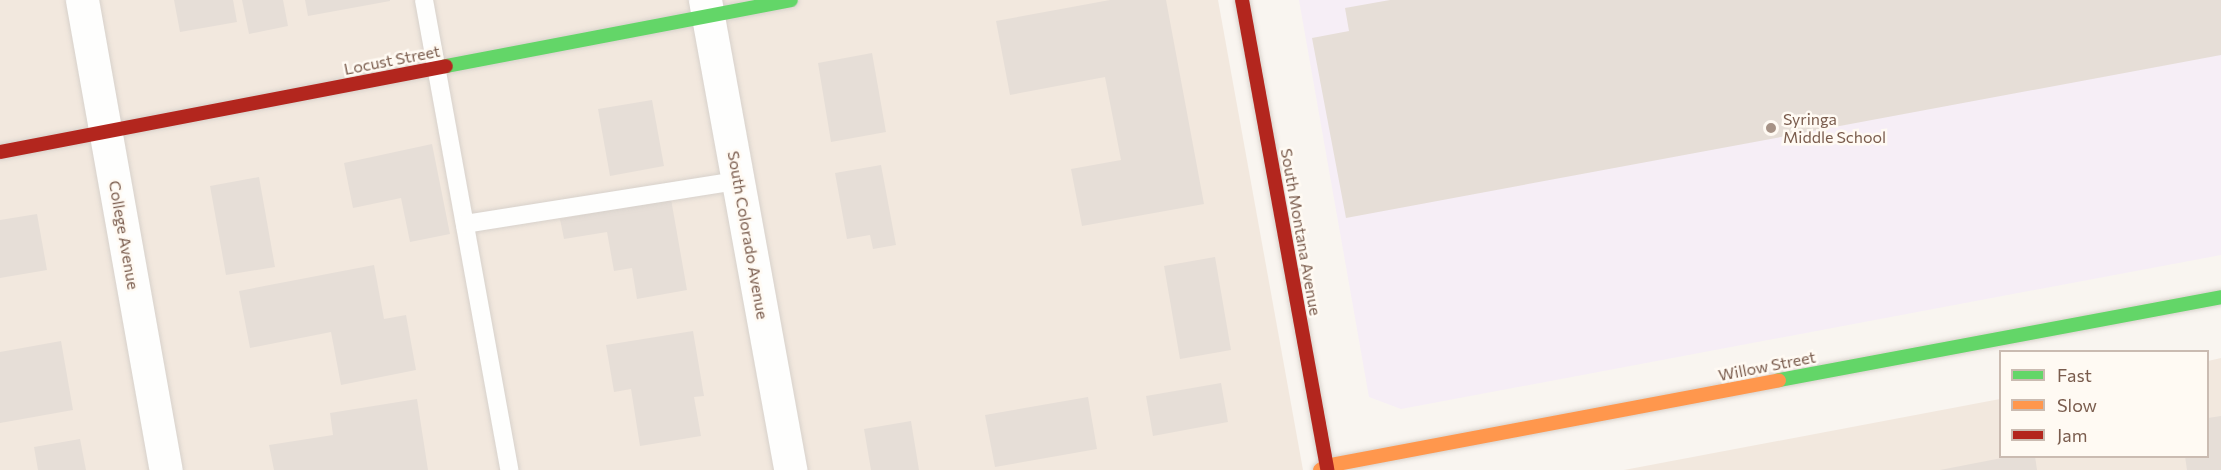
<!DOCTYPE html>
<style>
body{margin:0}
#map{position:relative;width:2221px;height:470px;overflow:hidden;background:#f9f5f0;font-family:Commissioner,sans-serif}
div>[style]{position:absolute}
.residential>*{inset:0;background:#f2e8de}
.education>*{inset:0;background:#f6eef6}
.building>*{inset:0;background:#e6ded7}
.roads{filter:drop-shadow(0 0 2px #d7d1cb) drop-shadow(0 0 2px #d7d1cb)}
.lane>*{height:18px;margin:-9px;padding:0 9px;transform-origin:9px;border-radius:9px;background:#fefefd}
.street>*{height:33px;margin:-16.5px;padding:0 16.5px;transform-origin:16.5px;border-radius:16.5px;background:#fefefd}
.fast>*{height:14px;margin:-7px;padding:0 7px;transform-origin:7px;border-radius:7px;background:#63d668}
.slow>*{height:14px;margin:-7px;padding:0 7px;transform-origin:7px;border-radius:7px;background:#ff974d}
.jam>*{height:14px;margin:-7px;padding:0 7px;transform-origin:7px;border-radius:7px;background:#b3261e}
.dots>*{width:16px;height:16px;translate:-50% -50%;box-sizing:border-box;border:3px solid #fffaf3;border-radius:50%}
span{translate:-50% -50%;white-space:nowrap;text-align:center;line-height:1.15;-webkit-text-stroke:5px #fffaf3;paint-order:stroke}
.street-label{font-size:16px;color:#7a5c4d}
.poi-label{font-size:16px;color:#7a5c4d}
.left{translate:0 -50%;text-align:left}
.legend{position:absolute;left:1999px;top:350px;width:210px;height:108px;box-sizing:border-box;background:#fffaf3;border:2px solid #cabbb1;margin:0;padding:8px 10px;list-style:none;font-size:18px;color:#7a5c4d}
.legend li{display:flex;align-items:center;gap:12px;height:30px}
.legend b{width:30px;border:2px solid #cabbb1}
</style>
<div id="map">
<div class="residential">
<div style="clip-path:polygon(0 0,1218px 0,1303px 470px,0 470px)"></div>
<div style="clip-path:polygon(2221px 358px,2221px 470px,1624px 470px,2000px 399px,2000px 456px,2208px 456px,2208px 361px)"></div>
</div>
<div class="education">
<div style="clip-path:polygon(1299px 0,2221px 0,2221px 255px,1401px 409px,1369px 397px)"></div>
</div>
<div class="building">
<div style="clip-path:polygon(174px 0,233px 0,237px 22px,180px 32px)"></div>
<div style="clip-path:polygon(242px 0,283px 0,288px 26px,249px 34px)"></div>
<div style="clip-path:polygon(305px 0,390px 0,390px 1px,308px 16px)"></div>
<div style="clip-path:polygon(1110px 0,1166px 0,1204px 204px,1082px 226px,1071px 169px,1121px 160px,1105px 77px,1010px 95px,996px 21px)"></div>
<div style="clip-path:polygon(1390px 0,2221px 0,2221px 55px,1346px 218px,1312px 38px,1349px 31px,1345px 8px)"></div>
<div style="clip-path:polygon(872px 53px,886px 132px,831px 142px,818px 63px)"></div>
<div style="clip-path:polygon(652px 100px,664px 166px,610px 176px,598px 109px)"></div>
<div style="clip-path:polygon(432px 144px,450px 234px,410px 242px,401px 198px,353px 208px,344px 163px)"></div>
<div style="clip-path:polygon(881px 165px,896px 245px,873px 249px,870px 235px,847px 239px,835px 173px)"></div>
<div style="clip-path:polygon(259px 177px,275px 267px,226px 275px,210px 186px)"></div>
<div style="clip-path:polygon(671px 199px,687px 290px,637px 299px,632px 268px,614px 271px,607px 232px,564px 239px,560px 219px)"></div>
<div style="clip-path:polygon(37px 214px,47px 270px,0 278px,0 220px)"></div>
<div style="clip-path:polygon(1215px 257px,1231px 350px,1180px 359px,1164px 266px)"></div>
<div style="clip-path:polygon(374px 265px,384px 319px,406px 315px,416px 370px,341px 385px,331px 332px,250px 348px,239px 291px)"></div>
<div style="clip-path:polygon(693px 331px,704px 396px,694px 397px,701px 436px,640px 446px,631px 389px,614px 392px,606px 345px)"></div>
<div style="clip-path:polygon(61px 341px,73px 410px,0 423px,0 352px)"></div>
<div style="clip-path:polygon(1221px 383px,1228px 422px,1153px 436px,1146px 396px)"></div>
<div style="clip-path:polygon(1088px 397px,1097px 449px,995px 467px,985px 415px)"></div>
<div style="clip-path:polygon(417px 399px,428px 470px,274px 470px,269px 445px,333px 435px,330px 413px)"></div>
<div style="clip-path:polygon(2221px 416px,2221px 470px,2187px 470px,2185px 456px,2208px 456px,2208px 418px)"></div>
<div style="clip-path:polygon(911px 421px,919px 470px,871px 470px,864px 429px)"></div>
<div style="clip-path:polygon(80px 439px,86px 470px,38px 470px,34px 447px)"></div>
<div style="clip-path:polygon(2012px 456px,2035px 456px,2037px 470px,1940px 470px)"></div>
</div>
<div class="roads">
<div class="lane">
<div style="left:424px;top:0;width:478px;rotate:79.7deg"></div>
<div style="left:465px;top:224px;width:276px;rotate:-9deg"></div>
</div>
<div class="street">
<div style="left:82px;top:0;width:477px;rotate:79.9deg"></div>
<div style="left:705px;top:0;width:478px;rotate:79.7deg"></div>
</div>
<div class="fast">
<div style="left:446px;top:66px;width:351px;rotate:-10.8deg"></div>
<div style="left:1779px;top:380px;width:450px;rotate:-10.6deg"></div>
</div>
<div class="slow">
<div style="left:1320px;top:470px;width:7px;rotate:-34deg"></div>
<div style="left:1326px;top:466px;width:461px;rotate:-10.7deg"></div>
</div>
<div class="jam">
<div style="left:1242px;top:0;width:478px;rotate:79.7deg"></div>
<div style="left:0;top:152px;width:454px;rotate:-10.9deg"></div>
</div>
</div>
<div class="dots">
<div style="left:1771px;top:128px;background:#a69286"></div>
</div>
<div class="street-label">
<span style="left:392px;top:60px;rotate:-11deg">Locust Street</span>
<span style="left:1301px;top:232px;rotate:80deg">South Montana Avenue</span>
<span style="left:124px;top:235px;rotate:80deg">College Avenue</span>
<span style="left:748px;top:235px;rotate:80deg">South Colorado Avenue</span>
<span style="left:1767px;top:366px;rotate:-11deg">Willow Street</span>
</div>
<div class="poi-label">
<span class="left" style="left:1783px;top:128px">Syringa<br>Middle School</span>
</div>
<ul class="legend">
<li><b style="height:8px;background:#63d668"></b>Fast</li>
<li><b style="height:8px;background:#ff974d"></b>Slow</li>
<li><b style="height:8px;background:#b3261e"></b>Jam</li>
</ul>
</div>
